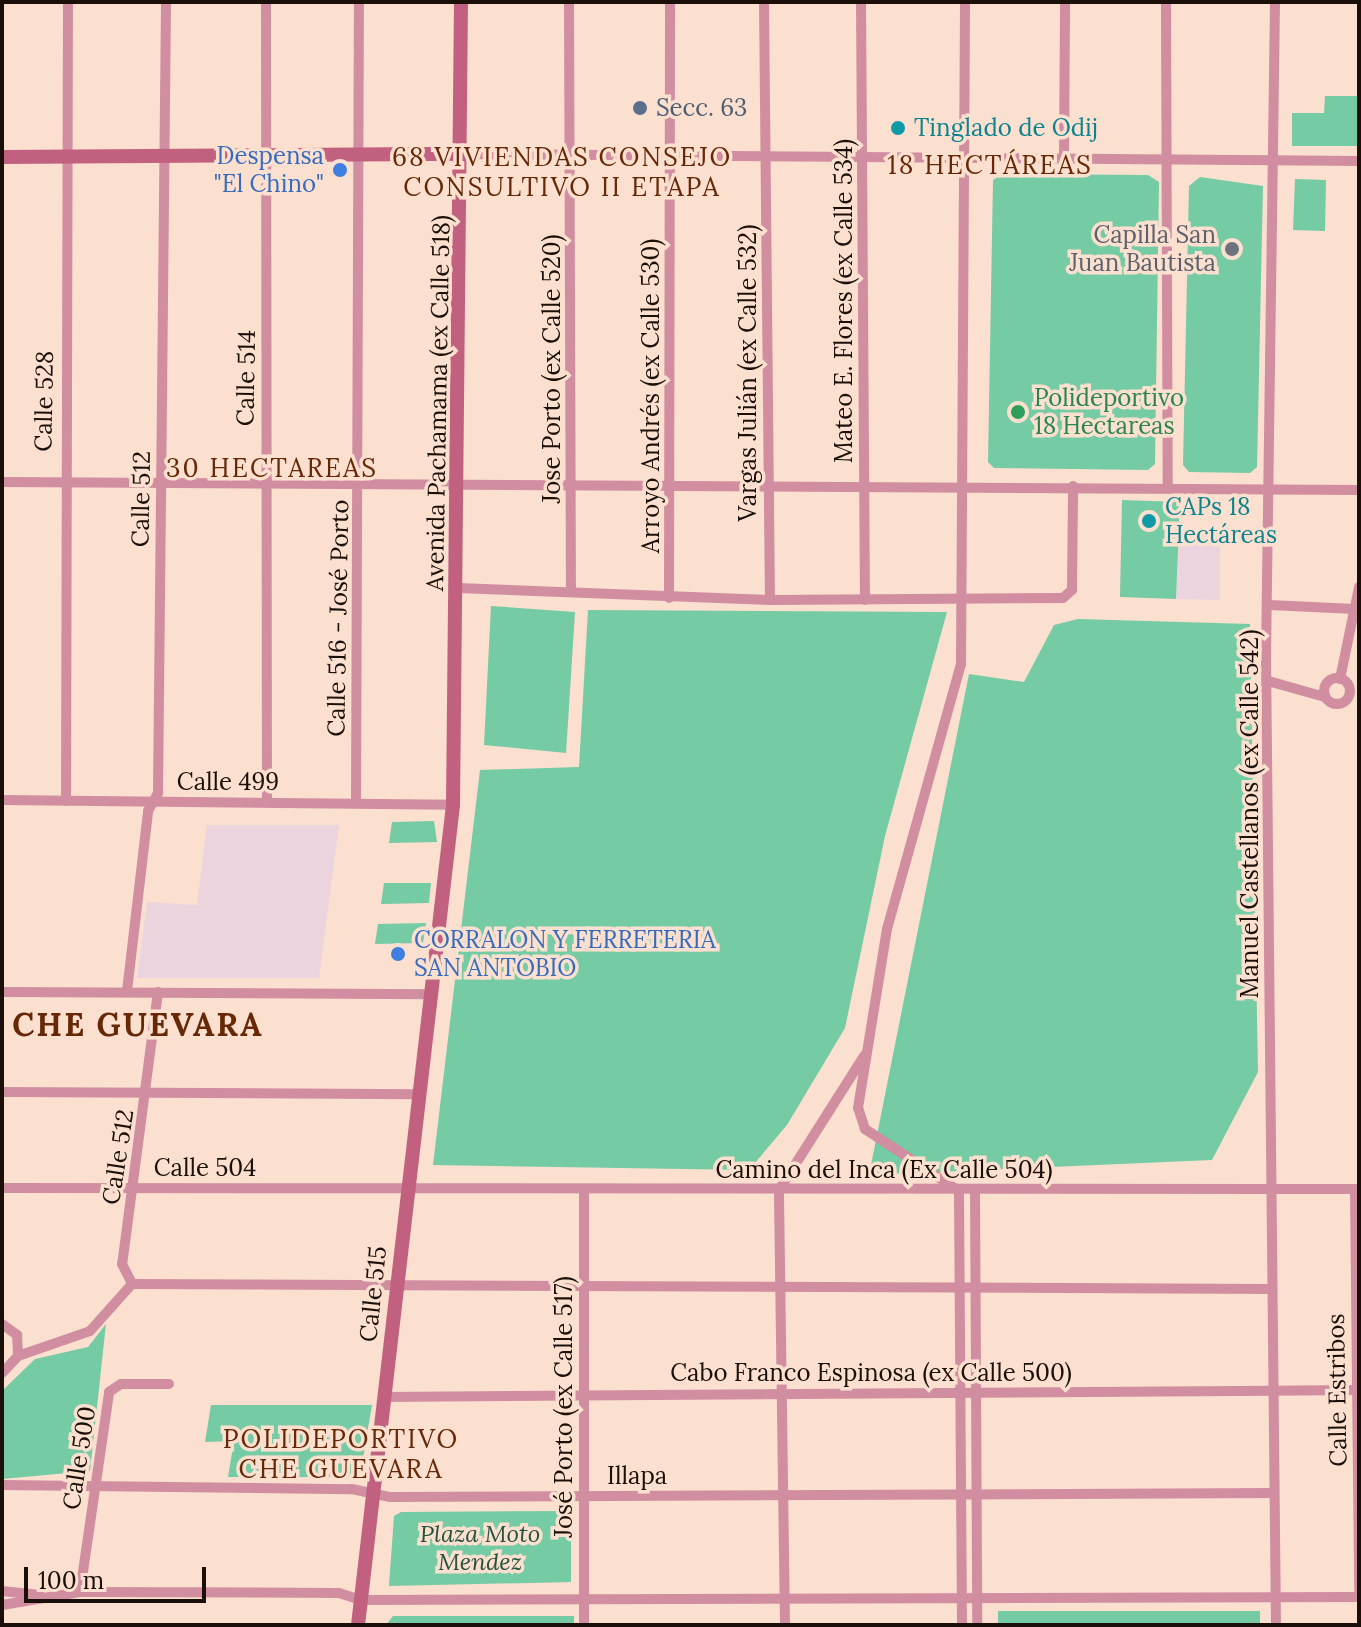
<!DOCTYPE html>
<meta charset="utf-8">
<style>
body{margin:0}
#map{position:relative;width:1361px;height:1627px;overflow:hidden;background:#fbdfcf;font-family:Lora,serif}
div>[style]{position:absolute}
.industrial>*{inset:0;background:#ecd4df}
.green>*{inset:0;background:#75cba3}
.street>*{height:10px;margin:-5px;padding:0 5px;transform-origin:5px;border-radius:5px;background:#d18ea1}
.street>.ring{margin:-5px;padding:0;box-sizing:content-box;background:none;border:10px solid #d18ea1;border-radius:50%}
.secondary>*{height:14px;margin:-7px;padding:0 7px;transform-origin:7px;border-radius:7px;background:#c1617f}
.dots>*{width:22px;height:22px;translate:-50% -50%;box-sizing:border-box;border:4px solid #fbdfcf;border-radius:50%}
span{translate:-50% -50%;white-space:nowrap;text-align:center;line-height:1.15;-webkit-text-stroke:7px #fbdfcf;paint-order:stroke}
.service-label{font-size:24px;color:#4e5e75}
.left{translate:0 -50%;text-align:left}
.culture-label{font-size:24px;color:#0d838f}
.shop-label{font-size:24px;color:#366cbe}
.right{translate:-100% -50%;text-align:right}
.worship-label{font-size:24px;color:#5b616d}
.street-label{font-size:24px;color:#1b1009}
.leisure-label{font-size:24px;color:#27864d}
.park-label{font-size:24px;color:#25533e;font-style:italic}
.neighbourhood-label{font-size:26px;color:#672807;letter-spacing:2px}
.district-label{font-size:32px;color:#672807;font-weight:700;letter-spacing:2px}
.frame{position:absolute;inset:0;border:4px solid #1b1009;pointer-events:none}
.scale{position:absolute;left:24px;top:1567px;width:182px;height:36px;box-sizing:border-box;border:4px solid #1b1009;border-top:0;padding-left:10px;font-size:24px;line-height:28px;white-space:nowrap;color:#1b1009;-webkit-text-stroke:6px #fbdfcf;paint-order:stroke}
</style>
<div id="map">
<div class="industrial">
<div style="clip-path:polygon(1179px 544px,1220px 545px,1220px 600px,1176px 599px)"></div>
<div style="clip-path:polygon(207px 825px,339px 825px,319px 978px,137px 978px,147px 902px,197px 905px)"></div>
</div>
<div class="green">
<div style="clip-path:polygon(1325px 96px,1357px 96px,1357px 146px,1292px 146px,1292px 113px,1324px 113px)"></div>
<div style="clip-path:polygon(1002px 174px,1148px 175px,1159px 182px,1155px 464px,1148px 470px,994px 468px,988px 462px,993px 180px)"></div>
<div style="clip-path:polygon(1200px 177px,1263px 186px,1257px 467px,1250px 473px,1189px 472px,1183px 465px,1189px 186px)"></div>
<div style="clip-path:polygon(1295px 179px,1326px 180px,1325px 231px,1293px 230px)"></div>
<div style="clip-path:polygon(1122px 500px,1180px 502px,1176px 599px,1120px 597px)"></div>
<div style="clip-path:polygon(491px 606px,575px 612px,566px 753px,484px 745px)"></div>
<div style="clip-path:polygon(588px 610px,947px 612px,885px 836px,845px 1028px,787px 1125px,749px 1170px,433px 1165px,480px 770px,579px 767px)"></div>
<div style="clip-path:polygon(1078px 619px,1250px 624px,1258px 1072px,1212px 1160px,869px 1175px,969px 674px,1024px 682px,1054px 625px)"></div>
<div style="clip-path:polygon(434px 821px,437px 842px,389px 843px,392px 822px)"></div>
<div style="clip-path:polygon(384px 883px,431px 883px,429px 903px,381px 904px)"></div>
<div style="clip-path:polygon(426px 923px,423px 943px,375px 944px,378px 924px)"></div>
<div style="clip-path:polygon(106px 1324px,90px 1471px,2px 1479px,2px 1391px,35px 1359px,88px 1347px)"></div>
<div style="clip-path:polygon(211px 1405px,372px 1405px,360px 1477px,228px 1477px,234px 1441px,205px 1442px)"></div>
<div style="clip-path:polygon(571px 1511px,571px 1582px,389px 1586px,394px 1516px,401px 1512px)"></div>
<div style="clip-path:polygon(998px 1611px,1260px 1611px,1260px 1625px,998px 1625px)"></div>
<div style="clip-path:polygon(393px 1616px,574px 1616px,574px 1625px,386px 1625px)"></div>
</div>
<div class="street">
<div style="left:266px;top:2px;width:800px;rotate:89.93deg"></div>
<div style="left:569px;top:2px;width:590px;rotate:89.81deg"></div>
<div style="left:764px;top:2px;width:598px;rotate:89.43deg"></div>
<div style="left:861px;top:2px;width:598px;rotate:89.62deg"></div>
<div style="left:1166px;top:2px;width:485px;rotate:89.8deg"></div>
<div style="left:1275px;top:2px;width:655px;rotate:90.79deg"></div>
<div style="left:1266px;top:657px;width:968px;rotate:89.41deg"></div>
<div style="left:462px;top:154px;width:897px;rotate:0.45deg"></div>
<div style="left:1064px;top:155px;width:153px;rotate:-89.6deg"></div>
<div style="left:2px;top:482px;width:1357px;rotate:0.34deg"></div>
<div style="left:458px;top:588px;width:312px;rotate:2.2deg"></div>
<div style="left:770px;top:600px;width:293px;rotate:-0.4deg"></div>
<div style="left:1063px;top:598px;width:12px;rotate:-42deg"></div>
<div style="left:1072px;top:590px;width:104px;rotate:-89.4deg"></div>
<div style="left:669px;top:598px;width:596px;rotate:-89.9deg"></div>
<div style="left:1270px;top:605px;width:84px;rotate:2.7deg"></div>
<div class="ring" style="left:1324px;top:678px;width:16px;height:16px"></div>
<div style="left:1340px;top:679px;width:94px;rotate:-78.3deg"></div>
<div style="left:1268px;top:681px;width:59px;rotate:15.7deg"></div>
<div style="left:2px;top:800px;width:451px;rotate:0.6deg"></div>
<div style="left:66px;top:801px;width:799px;rotate:-89.86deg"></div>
<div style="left:356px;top:802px;width:800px;rotate:-89.79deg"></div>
<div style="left:127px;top:991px;width:181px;rotate:-83.3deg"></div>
<div style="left:148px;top:811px;width:21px;rotate:-61deg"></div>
<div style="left:158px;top:793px;width:791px;rotate:-89.42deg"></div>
<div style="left:2px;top:992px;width:431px;rotate:0.3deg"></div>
<div style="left:158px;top:992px;width:274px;rotate:97.5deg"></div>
<div style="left:122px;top:1264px;width:22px;rotate:63deg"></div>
<div style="left:132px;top:1284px;width:1139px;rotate:0.25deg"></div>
<div style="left:2px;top:1092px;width:418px;rotate:0.3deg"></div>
<div style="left:2px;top:1188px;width:1357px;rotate:0.04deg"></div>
<div style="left:1355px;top:1189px;width:401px;rotate:89.4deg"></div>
<div style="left:975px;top:1191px;width:434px;rotate:89.7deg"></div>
<div style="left:2px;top:1324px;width:19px;rotate:36deg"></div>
<div style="left:17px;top:1335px;width:21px;rotate:87deg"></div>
<div style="left:18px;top:1356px;width:23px;rotate:133deg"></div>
<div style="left:18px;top:1356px;width:76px;rotate:-19.1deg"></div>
<div style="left:90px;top:1331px;width:63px;rotate:-48.2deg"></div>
<div style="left:385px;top:1397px;width:972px;rotate:-0.41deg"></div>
<div style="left:2px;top:1485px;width:350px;rotate:0.7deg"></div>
<div style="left:352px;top:1489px;width:39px;rotate:12deg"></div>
<div style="left:390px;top:1497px;width:884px;rotate:-0.26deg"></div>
<div style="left:2px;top:1591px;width:38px;rotate:6deg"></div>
<div style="left:80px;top:1592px;width:202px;rotate:-81.7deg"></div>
<div style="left:109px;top:1392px;width:14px;rotate:-34deg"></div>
<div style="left:121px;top:1384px;width:48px"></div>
<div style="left:2px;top:1605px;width:79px;rotate:-9.5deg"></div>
<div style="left:80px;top:1592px;width:259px;rotate:0.2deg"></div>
<div style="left:339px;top:1593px;width:23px;rotate:18deg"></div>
<div style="left:361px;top:1600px;width:998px;rotate:-0.17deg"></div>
<div style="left:584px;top:1625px;width:435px;rotate:-90deg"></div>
<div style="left:785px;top:1625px;width:435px;rotate:-90.8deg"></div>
<div style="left:779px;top:1190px;width:159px;rotate:-57.6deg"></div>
<div style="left:962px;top:1625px;width:434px;rotate:-90.4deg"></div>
<div style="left:959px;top:1191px;width:113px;rotate:-146.6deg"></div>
<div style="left:865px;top:1129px;width:22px;rotate:-108deg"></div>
<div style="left:858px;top:1108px;width:181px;rotate:-80.8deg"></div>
<div style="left:887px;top:929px;width:275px;rotate:-74.4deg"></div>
<div style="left:961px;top:664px;width:662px;rotate:-89.65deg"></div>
</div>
<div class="secondary">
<div style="left:2px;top:157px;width:460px;rotate:-0.4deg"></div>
<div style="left:358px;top:1625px;width:825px;rotate:-83.39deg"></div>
<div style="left:453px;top:805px;width:803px;rotate:-89.43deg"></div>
</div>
<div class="dots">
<div style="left:640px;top:108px;background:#5c6f8a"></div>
<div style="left:898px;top:128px;background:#0f9aa8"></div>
<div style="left:340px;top:170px;background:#3f7fe0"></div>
<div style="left:1232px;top:249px;background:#6b7280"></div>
<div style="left:1018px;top:412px;background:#2e9e5b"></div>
<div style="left:1149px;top:521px;background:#0f9aa8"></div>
<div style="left:398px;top:954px;background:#3f7fe0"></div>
</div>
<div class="service-label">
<span class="left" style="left:656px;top:108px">Secc. 63</span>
</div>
<div class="culture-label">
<span class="left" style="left:914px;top:128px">Tinglado de Odij</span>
<span class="left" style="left:1165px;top:521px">CAPs 18<br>Hectáreas</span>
</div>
<div class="shop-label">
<span class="right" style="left:324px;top:170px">Despensa<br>"El Chino"</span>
<span class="left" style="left:414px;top:954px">CORRALON Y FERRETERIA<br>SAN ANTOBIO</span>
</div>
<div class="worship-label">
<span class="right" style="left:1216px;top:249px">Capilla San<br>Juan Bautista</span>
</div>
<div class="street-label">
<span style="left:844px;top:301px;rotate:-90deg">Mateo E. Flores (ex Calle 534)</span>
<span style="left:552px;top:369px;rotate:-90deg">Jose Porto (ex Calle 520)</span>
<span style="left:748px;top:373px;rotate:-90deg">Vargas Julián (ex Calle 532)</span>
<span style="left:246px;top:378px;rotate:-89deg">Calle 514</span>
<span style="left:651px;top:396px;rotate:-90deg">Arroyo Andrés (ex Calle 530)</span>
<span style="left:44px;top:401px;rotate:-89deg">Calle 528</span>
<span style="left:438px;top:403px;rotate:-89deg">Avenida Pachamama (ex Calle 518)</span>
<span style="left:141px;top:499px;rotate:-89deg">Calle 512</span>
<span style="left:338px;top:618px;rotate:-89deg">Calle 516 - José Porto</span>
<span style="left:228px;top:782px">Calle 499</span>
<span style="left:1250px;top:814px;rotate:-90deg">Manuel Castellanos (ex Calle 542)</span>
<span style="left:118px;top:1157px;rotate:-81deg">Calle 512</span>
<span style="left:205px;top:1168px">Calle 504</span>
<span style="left:884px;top:1170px">Camino del Inca (Ex Calle 504)</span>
<span style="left:373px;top:1294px;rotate:-84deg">Calle 515</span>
<span style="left:871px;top:1373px">Cabo Franco Espinosa (ex Calle 500)</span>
<span style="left:1337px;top:1390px;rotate:-91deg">Calle Estribos</span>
<span style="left:564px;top:1407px;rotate:-90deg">José Porto (ex Calle 517)</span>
<span style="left:79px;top:1458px;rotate:-81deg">Calle 500</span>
<span style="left:637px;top:1476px">Illapa</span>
</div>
<div class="leisure-label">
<span class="left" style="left:1034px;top:412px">Polideportivo<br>18 Hectareas</span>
</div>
<div class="park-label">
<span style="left:480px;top:1548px">Plaza Moto<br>Mendez</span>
</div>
<div class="neighbourhood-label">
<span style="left:562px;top:172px">68 VIVIENDAS CONSEJO<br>CONSULTIVO II ETAPA</span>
<span style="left:990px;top:165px">18 HECTÁREAS</span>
<span style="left:272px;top:468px">30 HECTAREAS</span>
<span style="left:341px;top:1454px">POLIDEPORTIVO<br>CHE GUEVARA</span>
</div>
<div class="district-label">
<span style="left:138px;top:1025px">CHE GUEVARA</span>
</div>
<div class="frame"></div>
<div class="scale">100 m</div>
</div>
